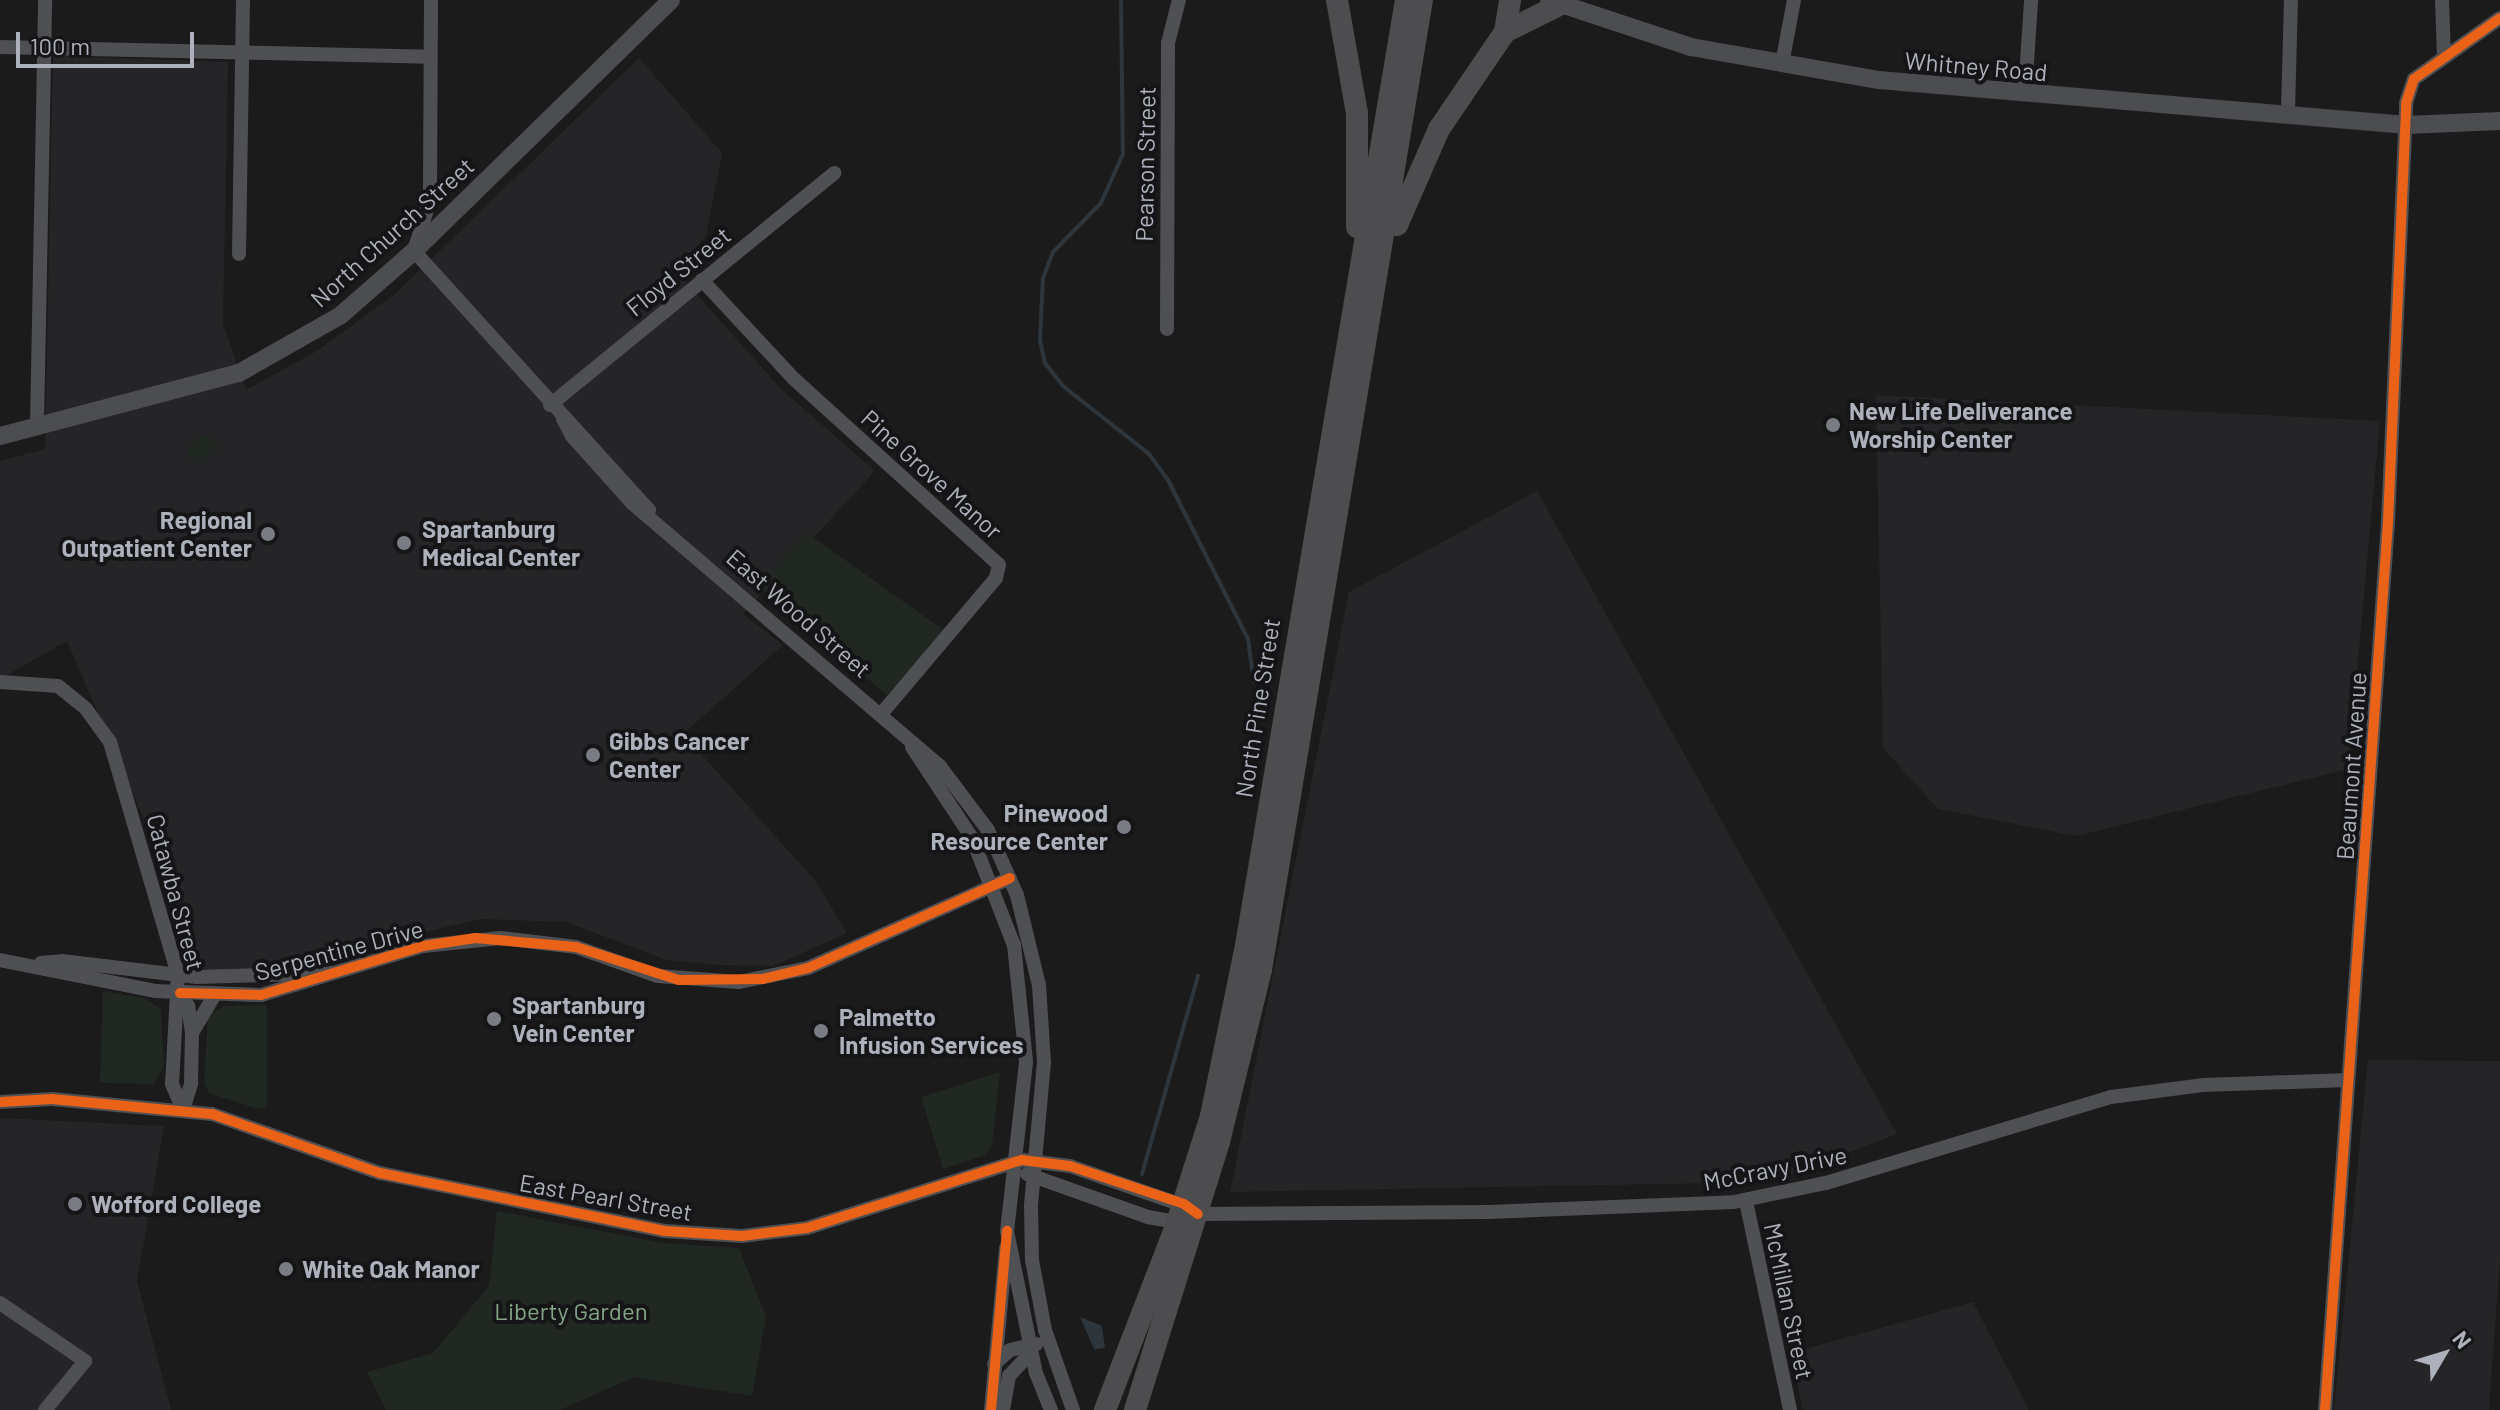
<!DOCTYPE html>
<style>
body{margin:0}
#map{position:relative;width:2500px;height:1410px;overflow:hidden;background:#1b1b1b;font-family:Barlow,sans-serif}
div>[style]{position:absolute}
.built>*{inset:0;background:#252527}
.green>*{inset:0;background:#212822}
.water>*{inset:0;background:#2e363d}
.stream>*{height:4px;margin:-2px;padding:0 2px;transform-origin:2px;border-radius:2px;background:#2e363d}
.minor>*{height:14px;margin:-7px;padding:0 7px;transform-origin:7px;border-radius:7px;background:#4f5054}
.major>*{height:18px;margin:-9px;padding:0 9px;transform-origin:9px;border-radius:9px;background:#4c4d50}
.highway>*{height:22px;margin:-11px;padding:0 11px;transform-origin:11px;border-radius:11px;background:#4d4d50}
.cycleway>*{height:10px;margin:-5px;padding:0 5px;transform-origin:5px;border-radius:5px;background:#ea6118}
.dots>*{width:22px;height:22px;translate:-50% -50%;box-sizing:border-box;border:4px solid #151517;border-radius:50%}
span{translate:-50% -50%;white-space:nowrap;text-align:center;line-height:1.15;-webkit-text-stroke:8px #151517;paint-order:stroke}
.street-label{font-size:24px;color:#adb1bb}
.poi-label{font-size:24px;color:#adb1bb;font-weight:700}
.left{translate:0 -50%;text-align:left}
.right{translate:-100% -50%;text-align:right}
.park-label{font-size:24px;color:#85a587}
.north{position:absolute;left:2404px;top:1314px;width:80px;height:80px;-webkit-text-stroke:6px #151517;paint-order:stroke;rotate:52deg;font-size:22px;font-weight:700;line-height:32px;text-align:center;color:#adb1bb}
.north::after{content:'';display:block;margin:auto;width:28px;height:36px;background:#adb1bb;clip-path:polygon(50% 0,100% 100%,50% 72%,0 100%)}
.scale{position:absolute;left:16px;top:32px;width:178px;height:36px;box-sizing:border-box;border:4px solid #adb1bb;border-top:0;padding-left:10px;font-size:24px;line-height:28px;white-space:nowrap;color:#adb1bb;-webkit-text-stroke:6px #151517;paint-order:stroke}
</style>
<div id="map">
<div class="built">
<div style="clip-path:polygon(53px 56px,228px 62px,223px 324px,246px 390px,317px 351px,395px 294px,639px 58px,722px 153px,706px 236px,676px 271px,781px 389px,875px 471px,743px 614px,783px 645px,683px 734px,814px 879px,847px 933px,773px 966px,719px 965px,667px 960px,566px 922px,481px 919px,266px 969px,208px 971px,192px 962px,150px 833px,67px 641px,0 679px,0 461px,45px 449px)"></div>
<div style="clip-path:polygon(1876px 395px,2380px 421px,2348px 769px,2077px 836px,1938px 809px,1883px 748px)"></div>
<div style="clip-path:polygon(1537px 491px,1897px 1134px,1771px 1182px,1230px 1192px,1349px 592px)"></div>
<div style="clip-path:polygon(2368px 1060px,2500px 1061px,2500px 1258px,2489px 1410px,2334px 1410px)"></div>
<div style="clip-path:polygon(0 1118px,164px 1126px,137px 1281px,171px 1410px,0 1410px)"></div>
<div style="clip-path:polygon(1973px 1302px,2029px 1410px,1803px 1410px,1791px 1353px)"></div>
</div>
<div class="green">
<div style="clip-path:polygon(197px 436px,209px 436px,218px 447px,198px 464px,188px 453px)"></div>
<div style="clip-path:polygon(806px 532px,945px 631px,887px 695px,760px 588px)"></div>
<div style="clip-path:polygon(103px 991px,144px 998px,161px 1009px,164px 1066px,154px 1084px,100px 1083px)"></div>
<div style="clip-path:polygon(267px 1005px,267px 1107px,258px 1109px,209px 1093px,204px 1083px,208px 1016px,224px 1006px)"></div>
<div style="clip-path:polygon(1000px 1072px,992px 1146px,985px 1155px,943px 1169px,921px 1097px)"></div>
<div style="clip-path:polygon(497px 1211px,663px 1243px,739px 1248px,766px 1317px,752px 1396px,634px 1377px,560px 1410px,386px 1410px,367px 1372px,433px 1353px,489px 1286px)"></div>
</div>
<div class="water">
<div style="clip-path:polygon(1080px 1317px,1102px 1326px,1105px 1348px,1094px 1349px)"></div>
</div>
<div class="stream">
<div style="left:1121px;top:0;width:154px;rotate:89.3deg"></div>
<div style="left:1123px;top:154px;width:54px;rotate:114.2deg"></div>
<div style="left:1101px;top:203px;width:69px;rotate:134.4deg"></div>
<div style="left:1053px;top:252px;width:28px;rotate:111deg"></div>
<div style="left:1043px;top:278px;width:62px;rotate:92.8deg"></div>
<div style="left:1040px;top:340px;width:24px;rotate:78deg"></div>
<div style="left:1045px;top:363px;width:29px;rotate:52deg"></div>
<div style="left:1063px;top:386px;width:110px;rotate:38.3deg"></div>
<div style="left:1149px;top:454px;width:32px;rotate:54deg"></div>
<div style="left:1168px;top:480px;width:178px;rotate:63.3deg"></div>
<div style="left:1248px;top:639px;width:44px;rotate:82.2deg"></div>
<div style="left:1142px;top:1174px;width:206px;rotate:-74.2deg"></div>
</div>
<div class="minor">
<div style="left:431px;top:0;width:200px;rotate:90.3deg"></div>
<div style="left:430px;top:200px;width:53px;rotate:107.4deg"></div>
<div style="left:414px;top:251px;width:350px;rotate:47.8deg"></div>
<div style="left:2442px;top:0;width:58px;rotate:88deg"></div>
<div style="left:0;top:47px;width:430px;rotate:1.3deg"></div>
<div style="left:1782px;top:64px;width:65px;rotate:-79.4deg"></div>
<div style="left:2025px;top:94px;width:94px;rotate:-86.3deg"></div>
<div style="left:2288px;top:112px;width:112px;rotate:-88.5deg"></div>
<div style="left:239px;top:254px;width:254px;rotate:-89.1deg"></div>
<div style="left:702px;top:280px;width:134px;rotate:47.1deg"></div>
<div style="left:793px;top:378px;width:278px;rotate:42.2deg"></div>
<div style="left:999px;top:565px;width:13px;rotate:103deg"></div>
<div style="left:996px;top:578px;width:177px;rotate:130.2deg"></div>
<div style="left:1167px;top:329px;width:286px;rotate:-89.8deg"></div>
<div style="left:1168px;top:43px;width:44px;rotate:-75.7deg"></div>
<div style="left:550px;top:405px;width:367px;rotate:-39.2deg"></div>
<div style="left:563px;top:419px;width:19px;rotate:62deg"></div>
<div style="left:572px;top:436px;width:91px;rotate:48.1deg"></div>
<div style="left:633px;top:504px;width:402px;rotate:40.5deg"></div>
<div style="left:939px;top:765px;width:81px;rotate:53deg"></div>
<div style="left:988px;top:830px;width:71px;rotate:66deg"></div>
<div style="left:1017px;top:895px;width:93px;rotate:76.3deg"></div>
<div style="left:1039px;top:985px;width:77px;rotate:86.3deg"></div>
<div style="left:1044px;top:1062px;width:144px;rotate:95.2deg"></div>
<div style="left:1031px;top:1205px;width:55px;rotate:89deg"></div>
<div style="left:1032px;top:1260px;width:71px;rotate:79.5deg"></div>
<div style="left:1045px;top:1330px;width:85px;rotate:70.7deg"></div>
<div style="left:37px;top:425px;width:425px;rotate:-88.9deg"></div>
<div style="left:0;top:682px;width:58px;rotate:3.9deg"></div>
<div style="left:58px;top:686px;width:36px;rotate:39deg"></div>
<div style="left:86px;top:709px;width:41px;rotate:54deg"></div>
<div style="left:110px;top:742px;width:242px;rotate:73.7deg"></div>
<div style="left:178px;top:974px;width:110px;rotate:93.1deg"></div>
<div style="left:172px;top:1084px;width:28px;rotate:67deg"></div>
<div style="left:183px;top:1110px;width:28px;rotate:-73deg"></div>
<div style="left:191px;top:1083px;width:50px;rotate:-88.9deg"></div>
<div style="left:192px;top:1033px;width:27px;rotate:-98deg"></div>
<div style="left:188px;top:1006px;width:15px;rotate:-122deg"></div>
<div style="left:912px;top:747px;width:109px;rotate:56.6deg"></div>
<div style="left:972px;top:838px;width:115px;rotate:68.6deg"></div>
<div style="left:1014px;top:945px;width:118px;rotate:84.1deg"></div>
<div style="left:1026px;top:1062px;width:170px;rotate:96.4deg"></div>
<div style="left:1007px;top:1231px;width:145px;rotate:78.5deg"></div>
<div style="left:1036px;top:1373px;width:40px;rotate:68deg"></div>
<div style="left:0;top:960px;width:158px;rotate:11.3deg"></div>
<div style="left:155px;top:991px;width:106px;rotate:2.2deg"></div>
<div style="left:261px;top:995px;width:169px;rotate:-16.8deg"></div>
<div style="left:423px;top:946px;width:78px;rotate:-5.9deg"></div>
<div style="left:501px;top:938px;width:76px;rotate:6.8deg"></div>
<div style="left:576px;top:947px;width:87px;rotate:19.5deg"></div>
<div style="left:658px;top:976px;width:81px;rotate:4.2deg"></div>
<div style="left:739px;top:982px;width:70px;rotate:-11.5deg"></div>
<div style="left:808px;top:968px;width:221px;rotate:-24deg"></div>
<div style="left:41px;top:963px;width:21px;rotate:-5deg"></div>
<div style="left:62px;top:961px;width:136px;rotate:6.8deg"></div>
<div style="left:197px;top:977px;width:134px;rotate:-1.7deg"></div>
<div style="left:192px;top:1033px;width:43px;rotate:-59.3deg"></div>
<div style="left:0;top:1102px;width:52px;rotate:-3.3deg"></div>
<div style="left:52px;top:1099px;width:161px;rotate:5.4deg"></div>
<div style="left:212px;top:1114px;width:178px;rotate:19.4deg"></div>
<div style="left:380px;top:1173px;width:291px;rotate:11.5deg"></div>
<div style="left:665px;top:1231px;width:77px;rotate:3.7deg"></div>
<div style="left:742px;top:1236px;width:65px;rotate:-7deg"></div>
<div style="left:807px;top:1228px;width:225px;rotate:-17.6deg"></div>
<div style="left:1022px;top:1160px;width:48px;rotate:7.1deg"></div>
<div style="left:1070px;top:1166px;width:125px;rotate:19.2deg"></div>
<div style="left:1027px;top:1174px;width:128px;rotate:19.6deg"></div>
<div style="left:1148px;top:1217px;width:35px;rotate:10deg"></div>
<div style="left:1746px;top:1201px;width:214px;rotate:78.1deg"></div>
<div style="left:1198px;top:1214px;width:290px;rotate:-0.4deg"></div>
<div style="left:1488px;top:1212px;width:246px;rotate:-2.3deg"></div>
<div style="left:1734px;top:1202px;width:94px;rotate:-11.7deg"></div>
<div style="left:1826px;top:1183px;width:298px;rotate:-16.8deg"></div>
<div style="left:2111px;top:1097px;width:94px;rotate:-7.4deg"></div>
<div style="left:2204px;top:1085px;width:144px;rotate:-2deg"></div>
<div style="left:0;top:1303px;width:103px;rotate:34.3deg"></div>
<div style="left:85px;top:1361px;width:63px;rotate:129.2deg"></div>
<div style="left:994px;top:1364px;width:21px;rotate:-41deg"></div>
<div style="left:1010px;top:1350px;width:27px;rotate:-13deg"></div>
<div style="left:991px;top:1410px;width:163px;rotate:-84.7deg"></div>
<div style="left:1003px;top:1410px;width:35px;rotate:-80deg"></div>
<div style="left:1009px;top:1376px;width:33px;rotate:-47deg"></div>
<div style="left:2325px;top:1410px;width:890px;rotate:-85.94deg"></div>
<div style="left:2388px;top:522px;width:419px;rotate:-87.5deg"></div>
<div style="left:2406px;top:103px;width:25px;rotate:-72deg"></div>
<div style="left:2414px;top:79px;width:105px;rotate:-35.3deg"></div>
</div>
<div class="major">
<div style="left:1549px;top:0;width:150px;rotate:18.3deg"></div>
<div style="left:1691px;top:47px;width:191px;rotate:10deg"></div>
<div style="left:1879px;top:80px;width:530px;rotate:4.87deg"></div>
<div style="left:2407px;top:125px;width:93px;rotate:-2.5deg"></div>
<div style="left:0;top:436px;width:247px;rotate:-14.8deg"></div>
<div style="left:239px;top:373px;width:117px;rotate:-29.6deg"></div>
<div style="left:341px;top:315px;width:97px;rotate:-41.2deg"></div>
<div style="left:414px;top:251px;width:359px;rotate:-44.3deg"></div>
</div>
<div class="highway">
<div style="left:1337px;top:0;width:115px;rotate:80deg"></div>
<div style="left:1357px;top:113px;width:114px;rotate:90deg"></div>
<div style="left:1505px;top:32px;width:63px;rotate:-26.6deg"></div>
<div style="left:1397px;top:225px;width:105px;rotate:-66.4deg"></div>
<div style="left:1439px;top:129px;width:117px;rotate:-55.8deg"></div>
<div style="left:1505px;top:32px;width:32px;rotate:-81deg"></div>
<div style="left:1105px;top:1410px;width:200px;rotate:-68.9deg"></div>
<div style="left:1177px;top:1223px;width:112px;rotate:-72.4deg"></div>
<div style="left:1211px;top:1116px;width:168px;rotate:-78.4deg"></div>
<div style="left:1245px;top:951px;width:965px;rotate:-80.39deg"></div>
<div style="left:1135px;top:1410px;width:281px;rotate:-72.6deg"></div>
<div style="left:1219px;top:1142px;width:177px;rotate:-76.3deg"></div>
<div style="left:1261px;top:970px;width:983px;rotate:-80.58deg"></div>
</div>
<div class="cycleway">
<div style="left:180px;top:993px;width:81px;rotate:1.4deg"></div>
<div style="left:261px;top:995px;width:169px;rotate:-16.8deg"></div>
<div style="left:423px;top:946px;width:53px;rotate:-8.7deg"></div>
<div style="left:475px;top:938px;width:101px;rotate:5.1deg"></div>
<div style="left:576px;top:947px;width:108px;rotate:17.8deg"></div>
<div style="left:679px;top:980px;width:84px;rotate:-0.7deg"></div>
<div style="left:763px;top:979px;width:46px;rotate:-13.7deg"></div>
<div style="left:808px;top:968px;width:221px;rotate:-24deg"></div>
<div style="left:0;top:1102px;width:52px;rotate:-3.3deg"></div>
<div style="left:52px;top:1099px;width:161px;rotate:5.4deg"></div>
<div style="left:212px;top:1114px;width:178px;rotate:19.4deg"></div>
<div style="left:380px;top:1173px;width:291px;rotate:11.5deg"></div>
<div style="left:665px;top:1231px;width:77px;rotate:3.7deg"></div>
<div style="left:742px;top:1236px;width:65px;rotate:-7deg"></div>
<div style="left:807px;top:1228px;width:225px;rotate:-17.6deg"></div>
<div style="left:1022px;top:1160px;width:48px;rotate:7.1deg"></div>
<div style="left:1070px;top:1166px;width:120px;rotate:18.4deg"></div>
<div style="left:1184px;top:1204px;width:17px;rotate:36deg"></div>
<div style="left:991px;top:1410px;width:180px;rotate:-84.9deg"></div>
<div style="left:2325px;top:1410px;width:890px;rotate:-85.94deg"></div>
<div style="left:2388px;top:522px;width:419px;rotate:-87.5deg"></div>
<div style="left:2406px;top:103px;width:25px;rotate:-72deg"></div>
<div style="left:2414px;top:79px;width:105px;rotate:-35.3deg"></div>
</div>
<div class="dots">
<div style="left:1833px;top:425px;background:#7a7c83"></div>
<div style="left:268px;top:534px;background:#7a7c83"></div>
<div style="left:404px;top:543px;background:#7a7c83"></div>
<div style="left:593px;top:755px;background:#7a7c83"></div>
<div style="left:1124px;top:827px;background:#7a7c83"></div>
<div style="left:494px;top:1019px;background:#7a7c83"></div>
<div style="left:821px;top:1031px;background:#7a7c83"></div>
<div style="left:75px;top:1204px;background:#7a7c83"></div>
<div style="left:286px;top:1269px;background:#7a7c83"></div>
</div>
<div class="street-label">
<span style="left:1976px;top:66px;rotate:5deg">Whitney Road</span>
<span style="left:1145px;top:164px;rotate:-89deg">Pearson Street</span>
<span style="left:392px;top:232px;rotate:-42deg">North Church Street</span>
<span style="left:678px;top:271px;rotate:-39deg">Floyd Street</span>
<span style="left:932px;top:474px;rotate:42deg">Pine Grove Manor</span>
<span style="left:799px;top:613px;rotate:41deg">East Wood Street</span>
<span style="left:1257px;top:708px;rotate:-81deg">North Pine Street</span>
<span style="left:2351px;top:766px;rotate:-86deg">Beaumont Avenue</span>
<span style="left:176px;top:892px;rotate:75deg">Catawba Street</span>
<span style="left:339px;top:950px;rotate:-15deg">Serpentine Drive</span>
<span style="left:1775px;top:1168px;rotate:-11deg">McCravy Drive</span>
<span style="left:606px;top:1197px;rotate:10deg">East Pearl Street</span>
<span style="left:1789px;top:1301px;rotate:78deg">McMillan Street</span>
</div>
<div class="poi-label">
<span class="left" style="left:1849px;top:425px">New Life Deliverance<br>Worship Center</span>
<span class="right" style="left:252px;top:534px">Regional<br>Outpatient Center</span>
<span class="left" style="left:422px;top:543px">Spartanburg<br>Medical Center</span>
<span class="left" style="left:609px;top:755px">Gibbs Cancer<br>Center</span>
<span class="right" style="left:1108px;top:827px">Pinewood<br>Resource Center</span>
<span class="left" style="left:512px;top:1019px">Spartanburg<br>Vein Center</span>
<span class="left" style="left:839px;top:1031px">Palmetto<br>Infusion Services</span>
<span class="left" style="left:91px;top:1204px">Wofford College</span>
<span class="left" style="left:302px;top:1269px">White Oak Manor</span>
</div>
<div class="park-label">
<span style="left:571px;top:1311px">Liberty Garden</span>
</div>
<div class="north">N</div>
<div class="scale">100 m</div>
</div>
